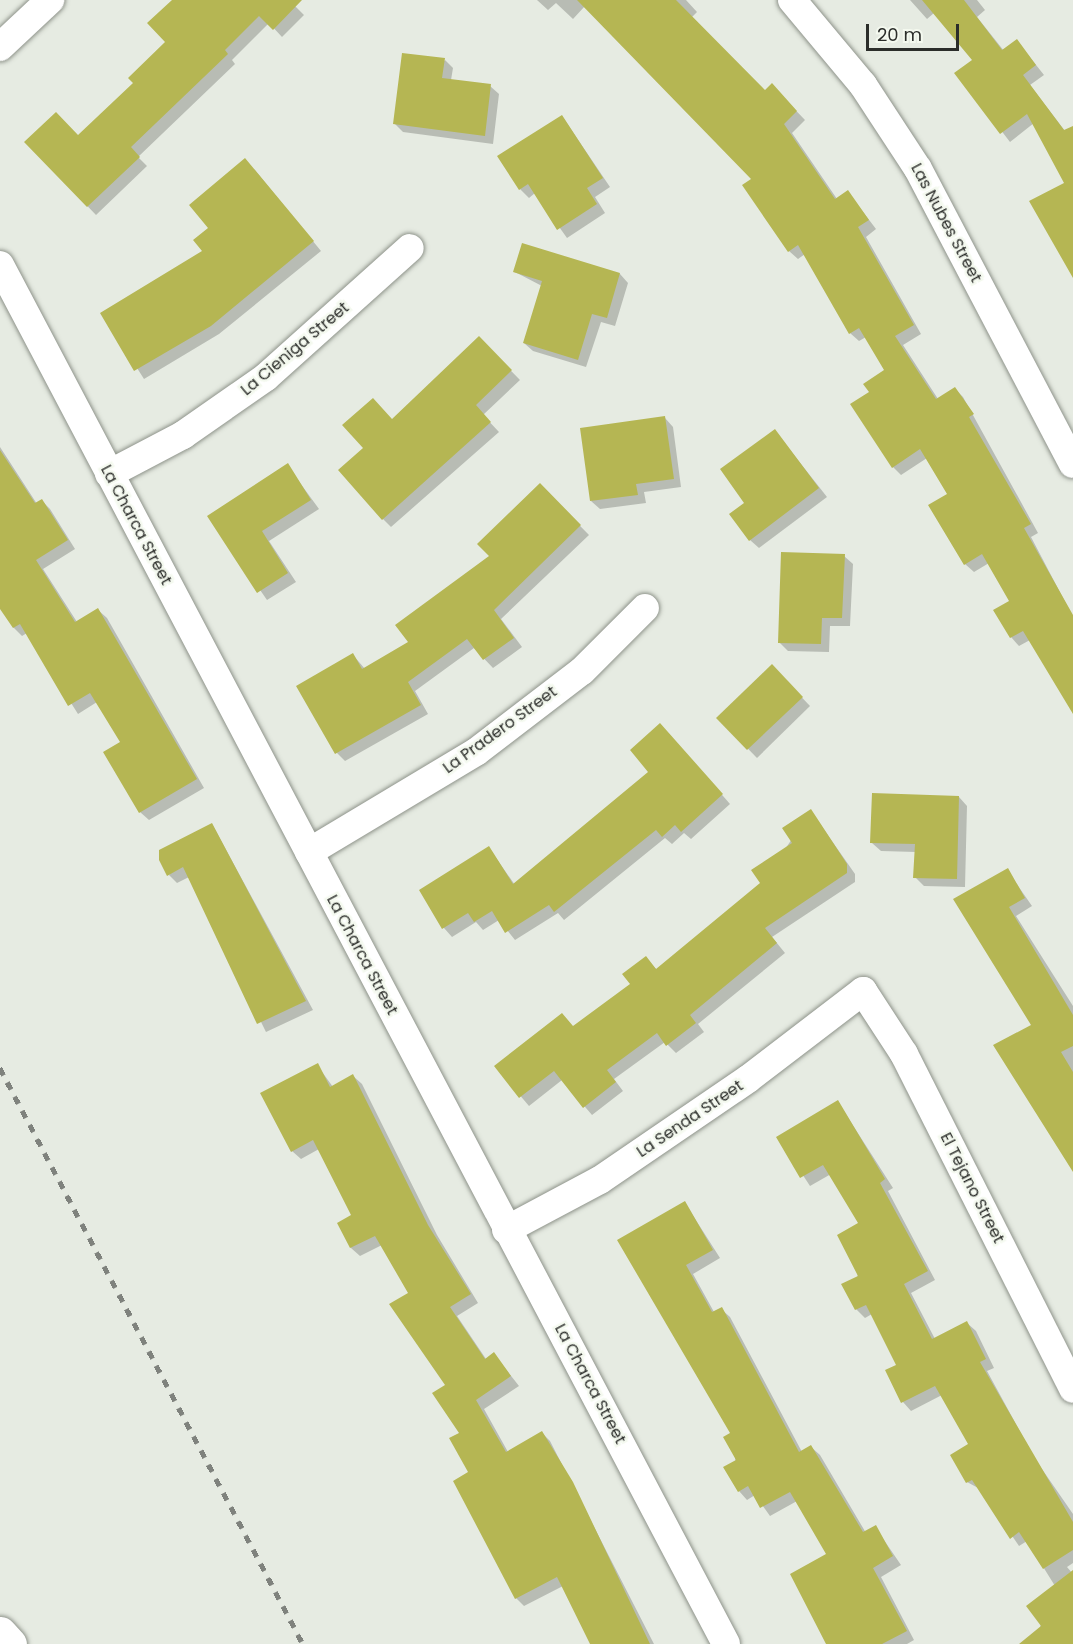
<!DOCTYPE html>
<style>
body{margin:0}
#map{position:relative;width:1073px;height:1644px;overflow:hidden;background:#e6ebe2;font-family:Poppins,sans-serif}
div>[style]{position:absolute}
.shadow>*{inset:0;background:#0003}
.building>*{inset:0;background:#b5b653}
.roads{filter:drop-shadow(0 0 2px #8e938a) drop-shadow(0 0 2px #8e938a)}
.minor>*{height:28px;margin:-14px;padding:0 14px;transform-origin:14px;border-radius:14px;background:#fff}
.tertiary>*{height:33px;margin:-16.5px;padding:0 16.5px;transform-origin:16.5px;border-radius:16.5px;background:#fff}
.rail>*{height:4.5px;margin-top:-2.25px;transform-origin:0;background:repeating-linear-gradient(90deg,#7f827d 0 8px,transparent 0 16px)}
span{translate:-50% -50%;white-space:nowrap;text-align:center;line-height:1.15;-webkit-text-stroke:5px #f4f9ef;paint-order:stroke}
.street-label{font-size:16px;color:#2b2d2a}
.scale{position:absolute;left:866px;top:24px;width:93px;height:27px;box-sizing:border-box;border:3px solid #2b2d2a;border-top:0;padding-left:8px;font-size:18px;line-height:21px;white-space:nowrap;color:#2b2d2a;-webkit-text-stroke:4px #f4f9ef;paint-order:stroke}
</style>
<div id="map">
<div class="shadow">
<div style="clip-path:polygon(174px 0,298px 0,294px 5px,304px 15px,282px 37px,269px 23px,232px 60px,235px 64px,138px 157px,147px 166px,96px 215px,26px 142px,78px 137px,135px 83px,167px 42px)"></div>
<div style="clip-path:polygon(537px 0,686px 0,697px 12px,691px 18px,765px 92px,780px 94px,805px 120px,792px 133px,837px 199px,848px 192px,876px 229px,866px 237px,921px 334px,903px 345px,938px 399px,955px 389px,963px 397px,1038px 533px,1031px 537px,1073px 617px,1073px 708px,1030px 640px,1019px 646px,1011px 637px,1011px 602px,989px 563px,974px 572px,965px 564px,949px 495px,927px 458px,901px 475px,893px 467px,871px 393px,886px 371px,866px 337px,859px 341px,850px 333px,805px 254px,798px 259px,789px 251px,753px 179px,585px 6px,573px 19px,556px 3px,548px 10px)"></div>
<div style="clip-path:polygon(910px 0,977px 0,985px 10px,977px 17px,1004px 51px,1017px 41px,1044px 75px,1030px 85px,1065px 131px,1073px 127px,1073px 277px,1066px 183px,1034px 123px,1010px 142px,957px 73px,974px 60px,934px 13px,927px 19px)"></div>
<div style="clip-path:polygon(445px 60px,453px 68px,451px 80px,490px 86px,499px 94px,493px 144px,403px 132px,395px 124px)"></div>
<div style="clip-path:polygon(562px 116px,610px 187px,595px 197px,605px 213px,567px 238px,535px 193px,529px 198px,520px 189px)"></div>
<div style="clip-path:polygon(254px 169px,321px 251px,219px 334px,144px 379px,102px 313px,204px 252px,210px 229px)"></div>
<div style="clip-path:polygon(523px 245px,620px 274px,628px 283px,615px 326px,601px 322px,586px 367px,533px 351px,524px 343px,542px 286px,515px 272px)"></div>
<div style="clip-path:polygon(479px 338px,520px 380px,483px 415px,499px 432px,391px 527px,383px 519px,392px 420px)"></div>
<div style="clip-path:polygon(665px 418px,673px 427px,681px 487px,644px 492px,646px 503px,600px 509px,591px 501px)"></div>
<div style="clip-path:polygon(775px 431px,827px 497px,759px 548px,750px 540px,747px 503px)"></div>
<div style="clip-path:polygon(0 447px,37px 504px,42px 501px,50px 509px,75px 549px,43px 569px,77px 622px,98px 610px,107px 618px,204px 788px,149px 820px,140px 812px,122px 743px,97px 702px,78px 714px,27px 633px,22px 636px,14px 628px,0 606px)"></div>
<div style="clip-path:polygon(287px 465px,319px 509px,269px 541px,296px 582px,267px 600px,209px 516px)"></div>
<div style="clip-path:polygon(540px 485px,589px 535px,501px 619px,522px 647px,493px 668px,474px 648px,415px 691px,428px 714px,345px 761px,337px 753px,353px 655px,365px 669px,410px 643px,491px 556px)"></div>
<div style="clip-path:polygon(844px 556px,853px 564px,850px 626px,830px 626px,829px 652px,788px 651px,779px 642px)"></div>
<div style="clip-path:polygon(772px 666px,810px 706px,757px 758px,718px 718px)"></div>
<div style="clip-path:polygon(669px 734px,730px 804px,691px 839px,684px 833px,672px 844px,665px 838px,564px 920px,558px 913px,515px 940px,499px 920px,483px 930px,476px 922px,452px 937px,444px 928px,421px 890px,489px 848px,515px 885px,651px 772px)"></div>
<div style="clip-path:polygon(959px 797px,967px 806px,965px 887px,924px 886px,915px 877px,916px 852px,881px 851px,872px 843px)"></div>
<div style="clip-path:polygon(811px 811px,855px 874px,855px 882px,772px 937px,785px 953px,698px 1024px,704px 1032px,676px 1053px,665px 1042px,614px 1079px,623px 1091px,592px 1115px,562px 1080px,529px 1106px,496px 1067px,574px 1027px,632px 984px,646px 958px,657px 970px,762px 883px)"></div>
<div style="clip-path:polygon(212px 824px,313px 1010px,266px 1032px,189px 877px,177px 883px,169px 875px)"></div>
<div style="clip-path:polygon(1007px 870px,1032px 906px,1016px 916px,1073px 1006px,1073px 1170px,1033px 1025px,955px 899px)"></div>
<div style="clip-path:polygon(317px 1065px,333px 1087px,353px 1076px,362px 1084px,437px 1235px,478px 1303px,457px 1316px,486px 1359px,494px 1354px,519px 1386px,484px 1409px,508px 1452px,542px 1433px,550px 1441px,654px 1644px,592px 1644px,563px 1586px,524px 1606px,516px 1598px,470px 1473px,447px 1385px,410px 1294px,382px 1245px,360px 1256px,351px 1248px,339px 1224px,353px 1216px,319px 1149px,301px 1159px,292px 1151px)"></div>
<div style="clip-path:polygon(838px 1102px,893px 1188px,888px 1191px,935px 1280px,911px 1293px,935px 1339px,967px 1323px,976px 1331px,994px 1368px,987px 1371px,1035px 1459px,1073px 1514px,1073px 1563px,1067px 1567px,1073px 1574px,1073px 1644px,1034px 1644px,1055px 1586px,1027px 1541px,1019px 1546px,980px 1489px,967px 1482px,970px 1445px,942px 1395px,911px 1411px,903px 1402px,898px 1365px,872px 1314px,865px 1318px,856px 1309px,860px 1224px,831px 1174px,810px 1186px,778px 1137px)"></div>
<div style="clip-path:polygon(685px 1203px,720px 1258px,693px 1274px,714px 1312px,721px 1309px,730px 1317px,802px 1452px,811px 1447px,820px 1455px,866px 1533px,875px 1527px,901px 1565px,881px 1577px,914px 1640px,907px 1644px,828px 1644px,828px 1554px,797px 1501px,770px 1516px,755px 1495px,747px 1500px,739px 1491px,732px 1433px,619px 1241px)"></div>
</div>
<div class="building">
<div style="clip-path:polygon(172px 0,302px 0,273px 30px,259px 16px,225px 50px,228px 54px,131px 147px,140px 157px,87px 207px,24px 142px,56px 112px,78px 135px,133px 83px,128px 78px,165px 42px,147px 23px)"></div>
<div style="clip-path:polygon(577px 0,676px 0,765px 90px,772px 83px,797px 111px,784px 124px,835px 199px,848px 190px,869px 220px,858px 227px,914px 325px,895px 336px,936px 399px,955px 387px,974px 414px,969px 417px,1031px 524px,1024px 528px,1073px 615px,1073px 714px,1023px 631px,1010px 638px,993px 610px,1009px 601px,982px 554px,964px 565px,928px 505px,947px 494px,920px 449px,892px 468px,850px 404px,869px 392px,863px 384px,884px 370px,859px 328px,849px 334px,798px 245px,788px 252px,742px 185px,751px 179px)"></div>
<div style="clip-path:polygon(922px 0,964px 0,1002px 50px,1017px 39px,1036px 65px,1023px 75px,1064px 130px,1073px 126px,1073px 278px,1029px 201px,1064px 183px,1027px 114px,1000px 134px,954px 73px,972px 60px)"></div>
<div style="clip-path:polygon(402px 53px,445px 58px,442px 78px,491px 84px,485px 136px,393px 124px)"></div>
<div style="clip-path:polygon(562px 115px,603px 178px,587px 188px,597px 204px,557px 230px,528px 184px,519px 190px,497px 156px)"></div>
<div style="clip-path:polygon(245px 158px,314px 241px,211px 326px,134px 371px,100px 313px,202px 251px,193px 240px,208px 228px,189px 205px)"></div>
<div style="clip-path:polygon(522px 243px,620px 273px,607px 318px,592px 314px,578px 360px,523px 343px,542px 281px,513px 272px)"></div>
<div style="clip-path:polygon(479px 336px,512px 370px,476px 405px,491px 422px,382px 520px,338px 470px,363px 448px,342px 425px,373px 398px,392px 419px)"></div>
<div style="clip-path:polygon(665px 416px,674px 479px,636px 484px,638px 495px,590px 501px,580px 428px)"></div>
<div style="clip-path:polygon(775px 429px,819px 488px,749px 541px,729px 514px,744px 503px,720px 469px)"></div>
<div style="clip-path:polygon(0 450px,35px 503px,42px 499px,68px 540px,36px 560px,75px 622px,98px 608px,197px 779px,139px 813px,103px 752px,120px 742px,90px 693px,68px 706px,20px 624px,13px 628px,0 609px)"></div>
<div style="clip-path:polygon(288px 463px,311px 500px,262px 531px,288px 573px,257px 593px,207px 516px)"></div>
<div style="clip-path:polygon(540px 483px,581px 525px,494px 610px,514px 638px,483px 660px,467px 639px,408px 682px,421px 705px,335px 754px,296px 686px,353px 653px,362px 669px,408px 642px,395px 625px,489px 556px,477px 544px)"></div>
<div style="clip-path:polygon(781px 552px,845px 554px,842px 618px,822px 618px,821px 644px,778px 643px)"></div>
<div style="clip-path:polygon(772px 664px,803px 697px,747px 750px,716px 718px)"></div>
<div style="clip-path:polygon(660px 723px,723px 794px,681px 832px,675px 825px,662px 837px,656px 830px,554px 912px,549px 905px,505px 933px,492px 911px,474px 922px,468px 913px,442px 929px,419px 890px,489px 846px,513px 884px,648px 772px,630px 750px)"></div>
<div style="clip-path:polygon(872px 793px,959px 796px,957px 879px,913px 878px,915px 844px,870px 843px)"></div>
<div style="clip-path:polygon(811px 809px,847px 864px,847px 873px,765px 928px,777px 943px,690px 1015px,696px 1023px,666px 1046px,657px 1033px,607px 1070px,616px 1082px,583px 1108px,554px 1071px,519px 1098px,494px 1066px,562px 1013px,573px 1026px,630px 984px,622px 974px,646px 956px,656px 969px,760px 883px,751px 870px,792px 843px,782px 828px)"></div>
<div style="clip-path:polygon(212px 823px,306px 1001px,257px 1024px,183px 867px,167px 876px,159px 860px,159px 850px)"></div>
<div style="clip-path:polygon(1008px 868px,1025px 898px,1009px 907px,1073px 1015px,1073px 1046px,1061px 1052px,1073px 1072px,1073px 1172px,993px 1045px,1031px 1025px,953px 899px)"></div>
<div style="clip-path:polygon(318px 1063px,330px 1087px,353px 1074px,428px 1225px,471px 1294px,450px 1307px,485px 1359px,494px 1352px,511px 1376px,476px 1400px,506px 1452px,542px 1431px,573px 1482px,650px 1644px,590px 1644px,557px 1577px,515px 1599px,453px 1481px,468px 1472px,449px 1438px,459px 1433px,432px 1393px,445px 1385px,389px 1304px,408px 1293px,375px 1236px,350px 1248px,337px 1223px,351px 1215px,313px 1140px,291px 1152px,260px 1093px)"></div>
<div style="clip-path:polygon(838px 1100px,885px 1179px,880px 1183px,928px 1271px,904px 1284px,932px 1339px,967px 1321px,986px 1359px,980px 1362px,1073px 1522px,1073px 1550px,1043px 1569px,1019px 1532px,1010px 1539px,972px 1480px,966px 1483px,950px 1455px,968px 1444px,935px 1386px,901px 1403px,885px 1370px,896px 1365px,866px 1305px,855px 1310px,841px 1284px,858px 1276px,837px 1235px,858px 1223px,823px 1165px,800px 1178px,776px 1137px)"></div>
<div style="clip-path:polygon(685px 1201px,713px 1250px,686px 1265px,712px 1312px,722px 1307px,799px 1452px,811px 1445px,863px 1532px,876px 1525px,893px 1556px,873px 1568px,907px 1631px,882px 1644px,826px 1644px,790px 1574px,826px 1554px,790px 1492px,760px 1508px,748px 1486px,738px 1492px,723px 1467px,736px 1460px,723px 1437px,730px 1433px,617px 1240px)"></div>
<div style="clip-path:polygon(1073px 1570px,1073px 1644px,1019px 1644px,1041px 1626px,1026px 1606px)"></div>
</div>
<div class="roads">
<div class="minor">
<div style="left:792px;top:0;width:111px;rotate:50.1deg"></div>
<div style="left:863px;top:85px;width:100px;rotate:56.8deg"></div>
<div style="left:918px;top:169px;width:333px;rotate:62.3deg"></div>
<div style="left:0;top:47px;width:69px;rotate:-43.2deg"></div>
<div style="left:0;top:265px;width:1558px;rotate:62.23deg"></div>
<div style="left:109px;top:474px;width:84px;rotate:-27.8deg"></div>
<div style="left:183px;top:435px;width:101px;rotate:-34.9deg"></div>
<div style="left:266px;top:377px;width:193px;rotate:-41.9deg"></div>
<div style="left:309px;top:852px;width:195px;rotate:-30.9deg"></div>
<div style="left:476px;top:752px;width:133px;rotate:-37.4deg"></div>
<div style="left:582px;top:671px;width:89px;rotate:-45deg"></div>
<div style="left:506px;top:1230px;width:106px;rotate:-28deg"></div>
<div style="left:600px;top:1180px;width:179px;rotate:-34.3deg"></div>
<div style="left:748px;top:1079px;width:145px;rotate:-37.4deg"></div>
<div style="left:863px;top:991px;width:75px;rotate:56.9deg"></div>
<div style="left:904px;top:1054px;width:375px;rotate:63.2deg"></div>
</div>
<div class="tertiary">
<div style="left:0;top:1633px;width:15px;rotate:48deg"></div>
</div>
</div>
<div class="rail">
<div style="left:0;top:1068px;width:651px;rotate:62.25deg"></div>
</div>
<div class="street-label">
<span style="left:946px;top:223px;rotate:62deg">Las Nubes Street</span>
<span style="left:295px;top:349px;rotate:-40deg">La Cieniga Street</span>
<span style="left:136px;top:525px;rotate:62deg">La Charca Street</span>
<span style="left:500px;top:730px;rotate:-36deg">La Pradero Street</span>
<span style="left:362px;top:955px;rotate:62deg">La Charca Street</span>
<span style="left:690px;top:1119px;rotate:-34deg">La Senda Street</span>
<span style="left:972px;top:1188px;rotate:63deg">El Tejano Street</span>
<span style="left:590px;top:1384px;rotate:62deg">La Charca Street</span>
</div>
<div class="scale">20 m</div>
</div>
